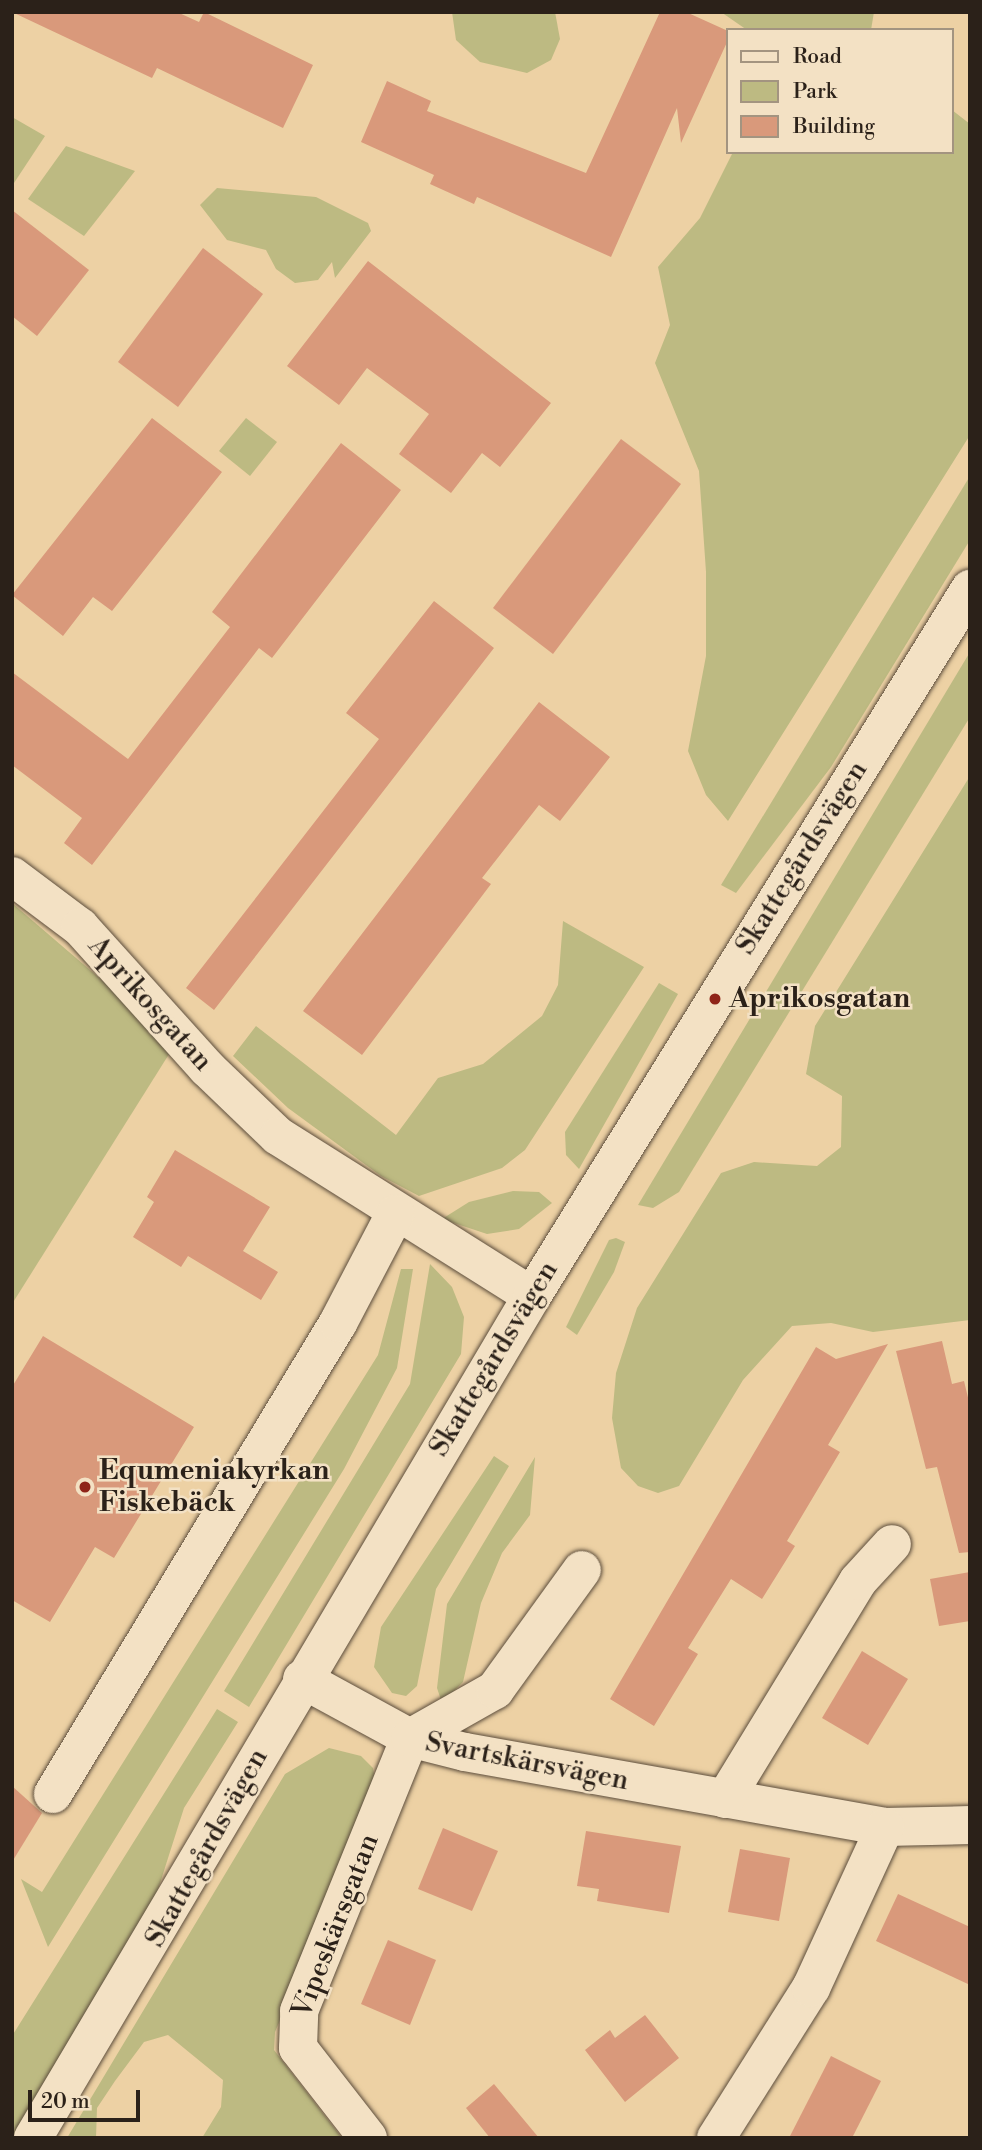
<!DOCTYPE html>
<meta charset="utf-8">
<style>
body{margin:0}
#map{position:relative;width:982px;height:2150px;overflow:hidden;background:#edd1a4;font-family:"Libre Bodoni",serif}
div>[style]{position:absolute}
.green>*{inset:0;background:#bdba82}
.building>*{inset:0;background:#d9997b}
.roads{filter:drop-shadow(0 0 2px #5c4d3c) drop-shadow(0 0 2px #5c4d3c)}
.minor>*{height:38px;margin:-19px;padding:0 19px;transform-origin:19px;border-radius:19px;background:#f3e1c4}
.dots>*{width:19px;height:19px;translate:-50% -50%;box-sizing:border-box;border:4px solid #f3e1c4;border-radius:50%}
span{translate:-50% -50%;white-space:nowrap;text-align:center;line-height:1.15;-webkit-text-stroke:5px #f3e1c4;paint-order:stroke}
.street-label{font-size:28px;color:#2b2119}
.poi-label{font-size:28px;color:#2b2119;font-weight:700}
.left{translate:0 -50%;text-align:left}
.frame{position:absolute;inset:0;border:14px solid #2b2119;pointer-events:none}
.legend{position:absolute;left:726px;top:28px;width:228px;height:126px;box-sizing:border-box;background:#f3e1c4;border:2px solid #a39480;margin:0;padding:9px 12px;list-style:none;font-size:21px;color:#2b2119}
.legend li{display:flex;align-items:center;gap:14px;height:35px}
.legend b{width:35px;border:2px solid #a39480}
.scale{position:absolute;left:28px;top:2090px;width:112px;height:32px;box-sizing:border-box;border:4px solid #2b2119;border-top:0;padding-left:9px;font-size:21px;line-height:24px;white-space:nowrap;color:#2b2119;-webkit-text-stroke:5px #f3e1c4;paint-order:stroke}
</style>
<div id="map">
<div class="green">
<div style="clip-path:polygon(452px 12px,555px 12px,560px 39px,551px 60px,527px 73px,480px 62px,456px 40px)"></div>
<div style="clip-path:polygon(721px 12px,874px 12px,871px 30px,747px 30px)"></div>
<div style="clip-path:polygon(952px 110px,970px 124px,970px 435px,728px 821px,706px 795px,688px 751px,706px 656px,706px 572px,699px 471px,655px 363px,670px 325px,658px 267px,700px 218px,733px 152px,952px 152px)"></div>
<div style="clip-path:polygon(12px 117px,45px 136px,12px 186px)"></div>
<div style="clip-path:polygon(66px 146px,135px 171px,84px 236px,28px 199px)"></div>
<div style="clip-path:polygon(217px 188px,316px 197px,368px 223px,371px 231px,335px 278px,332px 262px,318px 280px,295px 283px,276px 269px,266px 250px,227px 240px,200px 205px)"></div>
<div style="clip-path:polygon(246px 418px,277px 442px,250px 476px,219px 451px)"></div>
<div style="clip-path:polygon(970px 476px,970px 540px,831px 767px,736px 893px,721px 885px)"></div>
<div style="clip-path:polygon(970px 652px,970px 717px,679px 1192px,653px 1208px,638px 1205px)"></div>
<div style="clip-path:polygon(970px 776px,970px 1320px,873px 1332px,831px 1323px,792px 1326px,743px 1380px,679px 1486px,658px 1493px,638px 1486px,621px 1468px,612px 1418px,616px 1373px,637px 1308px,721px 1173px,754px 1162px,817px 1166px,841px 1147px,842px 1096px,806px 1074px,815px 1026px)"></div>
<div style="clip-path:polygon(12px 903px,104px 982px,171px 1051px,12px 1304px)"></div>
<div style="clip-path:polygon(563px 921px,644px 967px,525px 1150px,502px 1168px,419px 1196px,381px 1176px,288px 1108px,233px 1056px,256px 1026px,396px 1135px,438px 1078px,483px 1064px,542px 1016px,558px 985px)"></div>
<div style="clip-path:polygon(659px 983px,678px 994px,579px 1169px,566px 1155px,565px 1132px)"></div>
<div style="clip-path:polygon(513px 1191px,539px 1192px,552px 1203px,519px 1229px,487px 1234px,442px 1219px,469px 1202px)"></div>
<div style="clip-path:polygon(616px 1238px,625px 1242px,614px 1272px,577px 1335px,566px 1327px,609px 1240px)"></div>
<div style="clip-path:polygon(430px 1264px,452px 1287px,464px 1317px,461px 1354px,249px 1707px,224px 1691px,410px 1384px)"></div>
<div style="clip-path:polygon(401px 1269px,413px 1269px,397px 1368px,344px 1469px,48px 1947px,21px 1879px,42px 1892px,378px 1355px)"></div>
<div style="clip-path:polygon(494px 1456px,509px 1466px,436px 1589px,417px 1686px,406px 1696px,392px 1693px,374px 1667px,381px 1627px)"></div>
<div style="clip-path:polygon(535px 1457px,530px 1515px,502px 1553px,481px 1603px,463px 1682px,442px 1703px,437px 1688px,447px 1604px)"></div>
<div style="clip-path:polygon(217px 1709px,238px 1722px,184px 1808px,146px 1927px,12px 2138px,12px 2036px)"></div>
<div style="clip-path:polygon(329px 1748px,361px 1756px,373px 1768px,377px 1790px,275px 2032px,274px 2050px,342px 2138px,202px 2138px,221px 2107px,223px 2080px,168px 2035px,144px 2042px,115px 2081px,97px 2108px,96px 2138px,67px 2138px,285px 1774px)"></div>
</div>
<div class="building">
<div style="clip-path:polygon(12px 12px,177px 12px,199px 22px,204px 12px,313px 65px,283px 128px,157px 68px,152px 78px)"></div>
<div style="clip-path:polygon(660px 12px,686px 12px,728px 31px,728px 40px,681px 143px,677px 108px,611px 257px,477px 197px,474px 204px,430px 184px,434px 175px,361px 142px,387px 81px,431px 101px,427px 111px,586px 173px)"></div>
<div style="clip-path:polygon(12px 210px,89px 270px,37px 336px,12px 316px)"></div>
<div style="clip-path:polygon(203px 248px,263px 294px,178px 407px,118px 362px)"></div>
<div style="clip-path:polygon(368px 261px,551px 403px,500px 467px,482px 453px,451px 493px,399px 454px,429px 414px,367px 368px,339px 405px,287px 366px)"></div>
<div style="clip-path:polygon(152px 418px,222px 472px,112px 611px,93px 597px,63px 636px,12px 595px)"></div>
<div style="clip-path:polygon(621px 439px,681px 484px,553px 654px,493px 608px)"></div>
<div style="clip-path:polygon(341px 443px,401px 490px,272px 658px,259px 648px,92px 865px,64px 843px,82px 818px,12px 765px,12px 672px,128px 759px,230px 627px,212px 612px)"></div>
<div style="clip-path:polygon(434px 601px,494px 648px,214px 1010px,186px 988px,379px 739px,346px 713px)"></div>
<div style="clip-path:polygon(539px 702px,610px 757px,560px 821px,539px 805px,482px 878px,491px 884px,362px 1055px,303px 1011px)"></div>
<div style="clip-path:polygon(175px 1150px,270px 1207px,243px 1251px,278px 1272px,261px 1300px,188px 1256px,181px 1267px,133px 1237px,154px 1202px,147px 1197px)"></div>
<div style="clip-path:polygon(43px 1336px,194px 1427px,114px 1558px,95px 1547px,50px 1622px,12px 1600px,12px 1387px)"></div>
<div style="clip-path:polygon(942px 1341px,952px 1384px,964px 1381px,970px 1406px,970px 1552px,959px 1553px,937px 1467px,926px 1469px,896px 1351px)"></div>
<div style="clip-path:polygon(888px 1344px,828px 1445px,840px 1452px,787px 1541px,795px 1546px,762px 1599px,731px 1579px,688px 1648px,698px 1654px,654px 1726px,610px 1699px,816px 1347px,836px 1359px)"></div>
<div style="clip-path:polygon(970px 1572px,970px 1621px,939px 1626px,930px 1579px)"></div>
<div style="clip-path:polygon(862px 1651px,908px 1679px,868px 1745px,822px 1718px)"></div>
<div style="clip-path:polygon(12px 1786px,42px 1813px,12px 1862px)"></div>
<div style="clip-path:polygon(443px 1828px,498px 1851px,472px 1911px,418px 1889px)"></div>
<div style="clip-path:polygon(586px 1831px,681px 1846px,669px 1913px,597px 1901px,599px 1889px,577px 1886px)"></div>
<div style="clip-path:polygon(740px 1849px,790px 1858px,779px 1921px,728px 1912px)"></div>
<div style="clip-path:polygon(898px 1894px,970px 1927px,970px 1985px,876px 1941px)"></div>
<div style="clip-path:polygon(388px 1940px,436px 1960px,410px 2025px,361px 2004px)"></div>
<div style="clip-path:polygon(645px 2015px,679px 2058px,625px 2102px,585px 2050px,610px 2030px,615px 2038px)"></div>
<div style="clip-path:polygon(831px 2056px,881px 2081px,852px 2138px,789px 2138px)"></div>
<div style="clip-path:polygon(494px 2084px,539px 2138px,490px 2138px,466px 2108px)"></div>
</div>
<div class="roads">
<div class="minor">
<div style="left:12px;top:876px;width:85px;rotate:36.9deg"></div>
<div style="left:80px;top:927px;width:190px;rotate:48deg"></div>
<div style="left:207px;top:1068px;width:98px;rotate:43.8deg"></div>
<div style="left:278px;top:1136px;width:300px;rotate:32.2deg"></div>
<div style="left:302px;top:1679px;width:123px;rotate:28.6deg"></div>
<div style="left:410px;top:1738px;width:57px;rotate:14.3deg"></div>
<div style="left:465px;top:1752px;width:427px;rotate:10.1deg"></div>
<div style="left:885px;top:1827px;width:85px;rotate:-1.3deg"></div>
<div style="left:53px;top:1794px;width:551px;rotate:-58.82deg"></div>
<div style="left:338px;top:1323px;width:123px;rotate:-62.4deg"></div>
<div style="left:725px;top:1799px;width:255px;rotate:-58.6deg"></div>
<div style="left:858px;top:1581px;width:50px;rotate:-47.4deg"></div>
<div style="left:33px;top:2138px;width:979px;rotate:-59.35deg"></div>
<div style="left:532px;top:1296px;width:832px;rotate:-58.22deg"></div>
<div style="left:368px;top:2138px;width:114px;rotate:-127.9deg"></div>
<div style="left:298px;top:2048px;width:37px;rotate:-88deg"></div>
<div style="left:299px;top:2011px;width:295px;rotate:-67.9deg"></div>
<div style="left:410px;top:1738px;width:98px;rotate:-29.5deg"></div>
<div style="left:495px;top:1690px;width:148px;rotate:-54.1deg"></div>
<div style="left:716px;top:2138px;width:178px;rotate:-57.7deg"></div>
<div style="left:811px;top:1988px;width:177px;rotate:-65.3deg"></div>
</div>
</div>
<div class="dots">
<div style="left:715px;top:999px;background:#8f2418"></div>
<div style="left:85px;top:1487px;background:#8f2418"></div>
</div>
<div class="street-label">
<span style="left:802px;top:858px;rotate:-58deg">Skattegårdsvägen</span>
<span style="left:150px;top:1004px;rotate:48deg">Aprikosgatan</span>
<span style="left:494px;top:1359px;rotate:-59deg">Skattegårdsvägen</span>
<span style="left:527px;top:1762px;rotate:11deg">Svartskärsvägen</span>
<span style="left:207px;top:1848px;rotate:-61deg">Skattegårdsvägen</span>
<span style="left:336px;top:1926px;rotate:-69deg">Vipeskärsgatan</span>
</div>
<div class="poi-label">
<span class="left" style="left:729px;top:999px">Aprikosgatan</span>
<span class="left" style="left:99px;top:1487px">Equmeniakyrkan<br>Fiskebäck</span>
</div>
<div class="frame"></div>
<ul class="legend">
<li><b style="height:9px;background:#f3e1c4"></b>Road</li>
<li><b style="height:19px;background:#bdba82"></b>Park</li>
<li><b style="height:19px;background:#d9997b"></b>Building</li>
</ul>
<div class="scale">20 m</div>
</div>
